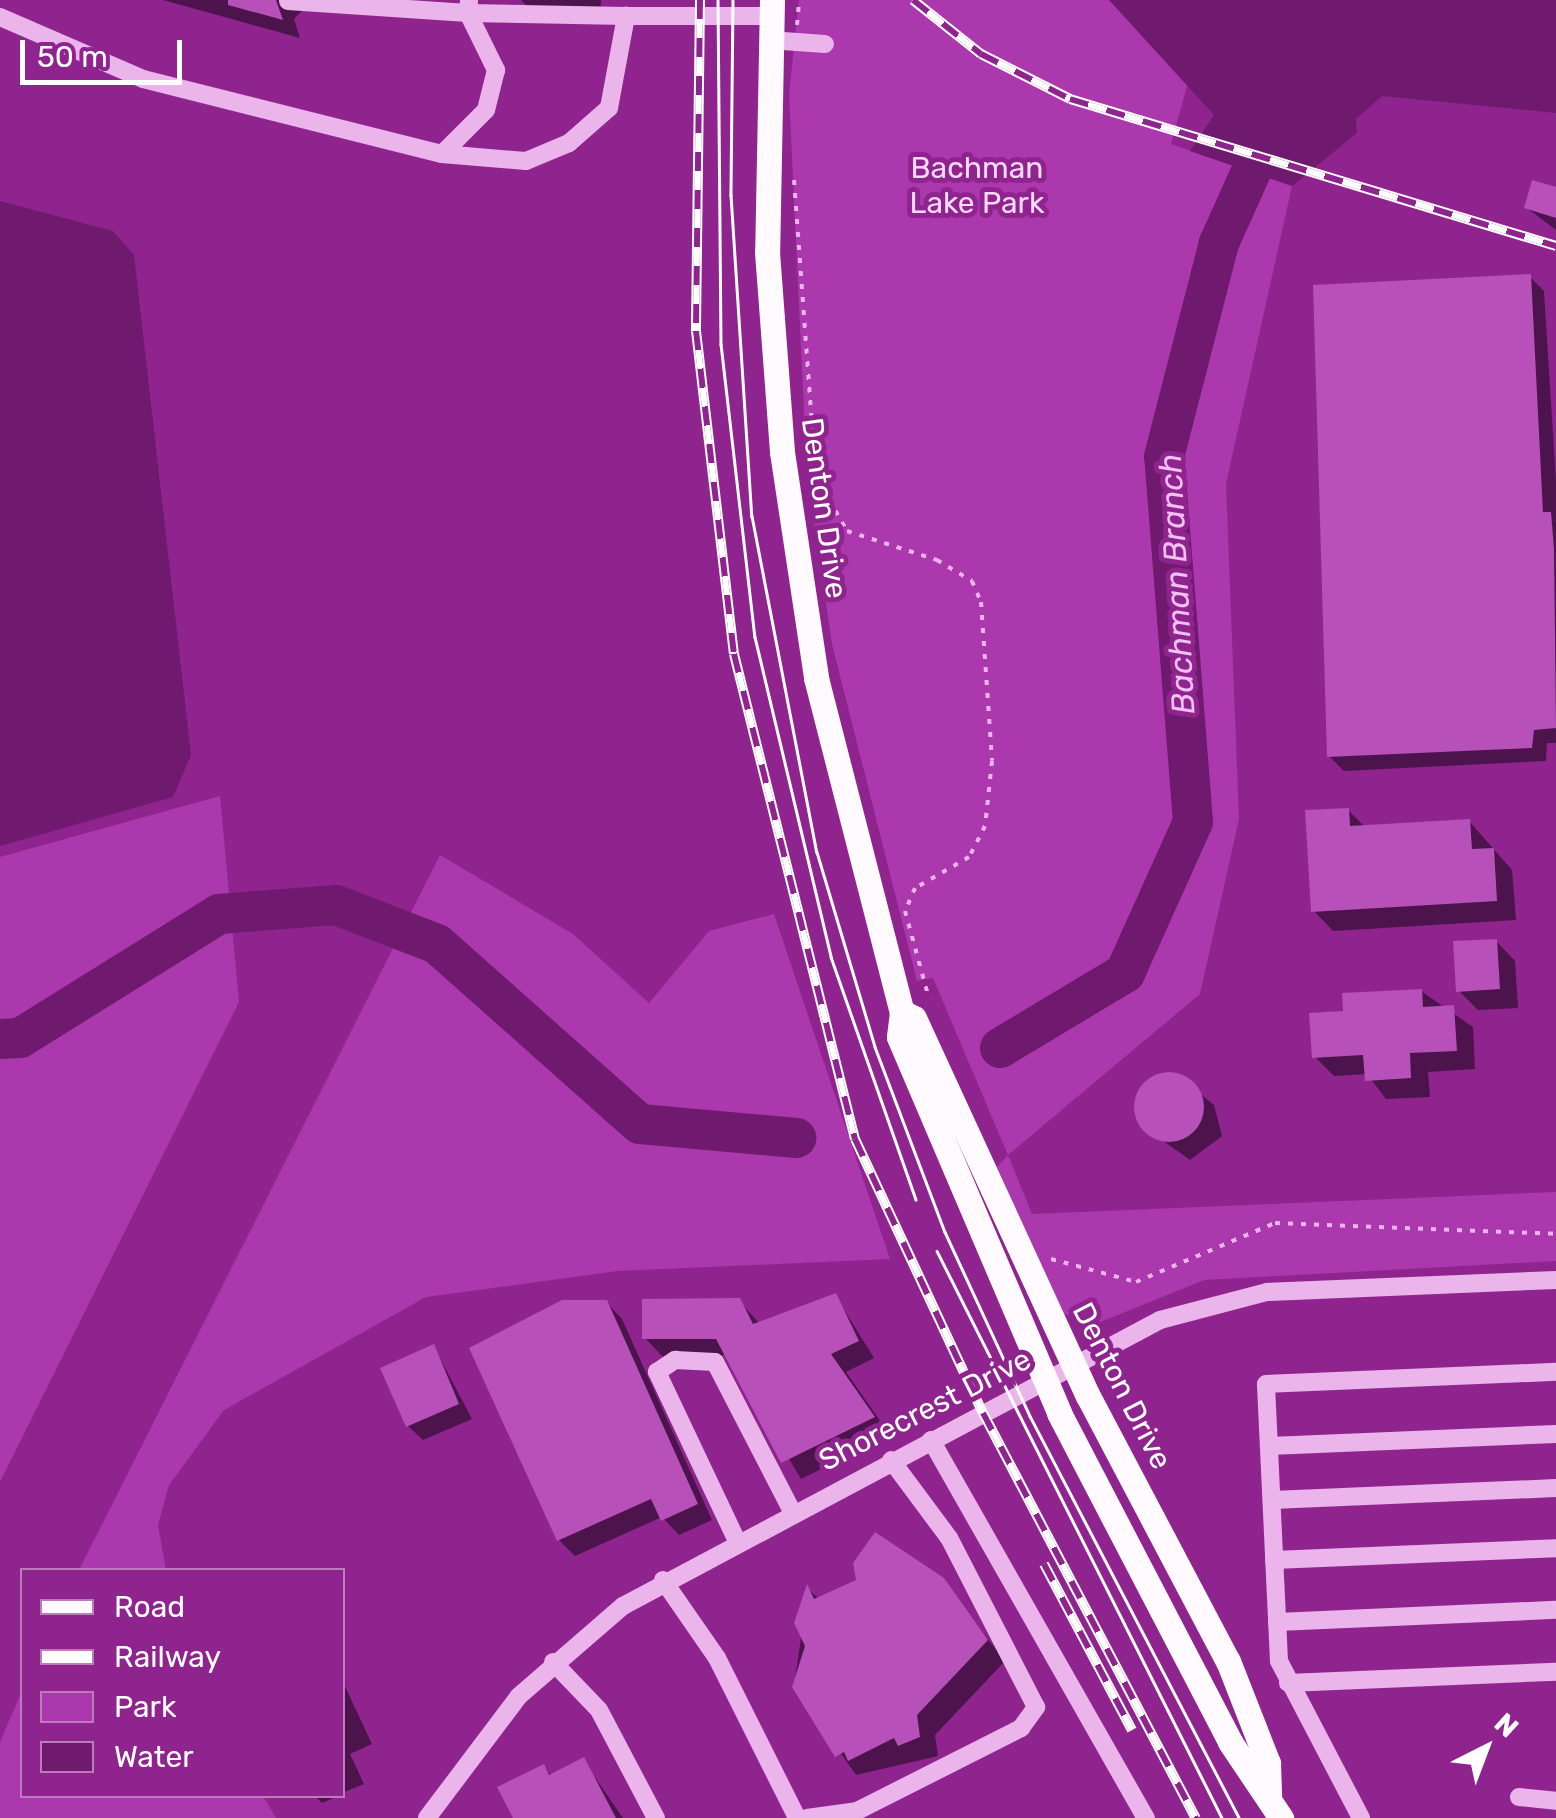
<!DOCTYPE html>
<style>
body{margin:0}
#map{position:relative;width:1556px;height:1818px;overflow:hidden;background:#8f248f;font-family:Rubik,sans-serif}
div>[style]{position:absolute}
.green>*{inset:0;background:#ab38ac}
.water>*{inset:0;background:#6f1a6e}
.shadow>*{inset:0;background:#0007}
.river>*{height:40px;margin:-20px;padding:0 20px;transform-origin:20px;border-radius:20px;background:#6f1a6e}
.building>*{inset:0;background:#b750b8}
.round{border-radius:50%}
.path>*{height:4px;margin-top:-2px;transform-origin:0;background:repeating-linear-gradient(90deg,#ebb5ec 0 5px,transparent 0 13px)}
.minor>*{height:18px;margin:-9px;padding:0 9px;transform-origin:9px;border-radius:9px;background:#ebb5ec}
.major>*{height:25px;margin:-12.5px;padding:0 12.5px;transform-origin:12.5px;border-radius:12.5px;background:#fffafe}
.tram>*{height:2.5px;margin:-1.25px;padding:0 1.25px;transform-origin:1.25px;border-radius:1.25px;background:#fff}
.rail>*{height:10px;margin-top:-5px;transform-origin:0;background:repeating-linear-gradient(90deg,#8f248f 0 19px,#fff 0 38px);box-sizing:border-box;border-block:2px solid #fff}
span{translate:-50% -50%;white-space:nowrap;text-align:center;line-height:1.15;-webkit-text-stroke:10px #8f248f;paint-order:stroke}
.park-label{font-size:30px;color:#f8daf9}
.street-label{font-size:30px;color:#fff}
.water-label{font-size:32px;color:#f2c1f3;font-style:italic}
.legend{position:absolute;left:20px;top:1568px;width:325px;height:230px;box-sizing:border-box;background:#8f248f;border:2px solid #bc7cbc;margin:0;padding:12px 18px;list-style:none;font-size:30px;color:#fff}
.legend li{display:flex;align-items:center;gap:20px;height:50px}
.legend b{width:50px;border:2px solid #bc7cbc}
.north{position:absolute;left:1436px;top:1698px;width:100px;height:100px;-webkit-text-stroke:8px #8f248f;paint-order:stroke;rotate:42deg;font-size:28px;font-weight:700;line-height:40px;text-align:center;color:#fff}
.north::after{content:'';display:block;margin:auto;width:35px;height:45px;background:#fff;clip-path:polygon(50% 0,100% 100%,50% 72%,0 100%)}
.scale{position:absolute;left:20px;top:40px;width:162px;height:45px;box-sizing:border-box;border:5px solid #fff;border-top:0;padding-left:12px;font-size:30px;line-height:35px;white-space:nowrap;color:#fff;-webkit-text-stroke:8px #8f248f;paint-order:stroke}
</style>
<div id="map">
<div class="green">
<div style="clip-path:polygon(799px 0,1109px 0,1189px 79px,1171px 144px,1292px 186px,1226px 484px,1239px 819px,1200px 994px,1008px 1155px,1032px 1214px,1556px 1192px,1556px 1261px,1204px 1280px,1098px 1323px,1061px 1313px,997px 1167px,1008px 1155px,933px 978px,917px 981px,832px 644px,807px 474px,789px 94px)"></div>
<div style="clip-path:polygon(220px 796px,239px 1002px,0 1482px,0 857px)"></div>
<div style="clip-path:polygon(440px 855px,573px 934px,649px 1003px,709px 931px,774px 914px,890px 1259px,618px 1271px,426px 1297px,224px 1410px,169px 1485px,158px 1525px,166px 1570px,79px 1570px)"></div>
<div style="clip-path:polygon(22px 1691px,22px 1796px,263px 1796px,276px 1818px,0 1818px,0 1742px)"></div>
</div>
<div class="water">
<div style="clip-path:polygon(1109px 0,1556px 0,1556px 113px,1382px 96px,1356px 119px,1357px 133px,1292px 186px,1190px 151px,1214px 115px)"></div>
<div style="clip-path:polygon(0 201px,113px 231px,134px 255px,191px 755px,173px 797px,0 846px)"></div>
</div>
<div class="shadow">
<div style="clip-path:polygon(163px 0,313px 0,294px 19px,300px 38px)"></div>
<div style="clip-path:polygon(521px 0,601px 0,600px 21px,540px 20px)"></div>
<div style="clip-path:polygon(1556px 190px,1556px 230px,1527px 208px)"></div>
<div style="clip-path:polygon(1530px 277px,1544px 291px,1556px 481px,1556px 743px,1547px 743px,1546px 761px,1344px 771px,1329px 756px)"></div>
<div style="clip-path:polygon(1348px 810px,1365px 827px,1469px 821px,1512px 870px,1516px 920px,1333px 931px,1314px 911px)"></div>
<div style="clip-path:polygon(1496px 941px,1515px 961px,1518px 1008px,1478px 1010px,1458px 990px)"></div>
<div style="clip-path:polygon(1421px 991px,1473px 1027px,1475px 1069px,1428px 1072px,1430px 1097px,1386px 1099px,1367px 1074px,1334px 1076px,1314px 1056px,1346px 1013px)"></div>
<div style="clip-path:polygon(1175px 1074px,1214px 1105px,1222px 1136px,1190px 1160px,1141px 1125px,1136px 1104px,1145px 1084px)"></div>
<div style="clip-path:polygon(835px 1295px,874px 1358px,846px 1372px,890px 1435px,801px 1479px,727px 1355px,662px 1356px,645px 1338px,739px 1301px,760px 1324px)"></div>
<div style="clip-path:polygon(606px 1302px,622px 1319px,712px 1520px,679px 1535px,662px 1517px,575px 1556px,559px 1540px)"></div>
<div style="clip-path:polygon(434px 1347px,472px 1419px,423px 1440px,408px 1426px)"></div>
<div style="clip-path:polygon(942px 1580px,1005px 1661px,935px 1735px,938px 1756px,856px 1775px,794px 1686px,808px 1589px,819px 1599px)"></div>
<div style="clip-path:polygon(342px 1680px,372px 1744px,350px 1754px,364px 1784px,342px 1793px)"></div>
<div style="clip-path:polygon(583px 1760px,623px 1818px,516px 1818px,543px 1767px,552px 1776px)"></div>
<div style="clip-path:polygon(315px 1796px,338px 1796px,322px 1803px)"></div>
</div>
<div class="river">
<div style="left:0;top:1039px;width:20px;rotate:-3deg"></div>
<div style="left:20px;top:1038px;width:234px;rotate:-31.9deg"></div>
<div style="left:219px;top:914px;width:117px;rotate:-4.4deg"></div>
<div style="left:336px;top:905px;width:108px;rotate:21.1deg"></div>
<div style="left:437px;top:944px;width:271px;rotate:41.6deg"></div>
<div style="left:640px;top:1124px;width:157px;rotate:5.1deg"></div>
<div style="left:1000px;top:1048px;width:146px;rotate:-31deg"></div>
<div style="left:1125px;top:973px;width:166px;rotate:-65.8deg"></div>
<div style="left:1193px;top:822px;width:366px;rotate:-94.5deg"></div>
<div style="left:1164px;top:457px;width:221px;rotate:-75.6deg"></div>
<div style="left:1219px;top:243px;width:129px;rotate:-65.8deg"></div>
</div>
<div class="building">
<div style="clip-path:polygon(228px 0,276px 0,283px 20px,228px 5px)"></div>
<div style="clip-path:polygon(1532px 180px,1556px 187px,1556px 218px,1524px 208px)"></div>
<div style="clip-path:polygon(1531px 274px,1543px 512px,1551px 512px,1554px 549px,1556px 728px,1534px 730px,1532px 748px,1327px 757px,1313px 285px)"></div>
<div style="clip-path:polygon(1349px 808px,1350px 826px,1470px 819px,1472px 849px,1494px 848px,1497px 901px,1311px 912px,1305px 810px)"></div>
<div style="clip-path:polygon(1497px 939px,1500px 989px,1456px 992px,1453px 941px)"></div>
<div style="clip-path:polygon(1422px 989px,1423px 1007px,1454px 1005px,1457px 1051px,1410px 1053px,1411px 1078px,1365px 1081px,1363px 1055px,1312px 1058px,1309px 1013px,1343px 1011px,1342px 993px)"></div>
<div class="round" style="left:1134px;top:1072px;width:70px;height:70px"></div>
<div style="clip-path:polygon(836px 1293px,859px 1341px,831px 1354px,875px 1417px,781px 1463px,716px 1339px,642px 1339px,642px 1299px,740px 1298px,753px 1324px)"></div>
<div style="clip-path:polygon(562px 1300px,607px 1300px,698px 1504px,661px 1521px,651px 1499px,557px 1541px,469px 1348px)"></div>
<div style="clip-path:polygon(434px 1344px,459px 1404px,406px 1427px,380px 1368px)"></div>
<div style="clip-path:polygon(875px 1532px,944px 1578px,988px 1640px,917px 1715px,920px 1737px,898px 1746px,894px 1738px,848px 1761px,844px 1752px,835px 1757px,792px 1687px,805px 1646px,794px 1623px,807px 1584px,814px 1599px,856px 1580px,853px 1563px)"></div>
<div style="clip-path:polygon(584px 1757px,616px 1818px,513px 1818px,497px 1787px,544px 1764px,549px 1775px)"></div>
</div>
<div class="path">
<div style="left:797px;top:25px;width:25px;rotate:-85deg"></div>
<div style="left:794px;top:180px;width:298px;rotate:85.8deg"></div>
<div style="left:816px;top:477px;width:62px;rotate:60.1deg"></div>
<div style="left:847px;top:531px;width:95px;rotate:17.9deg"></div>
<div style="left:937px;top:560px;width:41px;rotate:31deg"></div>
<div style="left:972px;top:581px;width:23px;rotate:67deg"></div>
<div style="left:981px;top:602px;width:159px;rotate:86deg"></div>
<div style="left:992px;top:761px;width:65px;rotate:96.1deg"></div>
<div style="left:985px;top:826px;width:35px;rotate:117deg"></div>
<div style="left:969px;top:857px;width:62px;rotate:150.1deg"></div>
<div style="left:915px;top:888px;width:25px;rotate:113deg"></div>
<div style="left:905px;top:911px;width:91px;rotate:74.7deg"></div>
<div style="left:1051px;top:1259px;width:88px;rotate:15.1deg"></div>
<div style="left:1136px;top:1282px;width:151px;rotate:-23deg"></div>
<div style="left:1275px;top:1223px;width:281px;rotate:2.2deg"></div>
</div>
<div class="minor">
<div style="left:469px;top:0;width:13px;rotate:94deg"></div>
<div style="left:468px;top:13px;width:158px;rotate:1.1deg"></div>
<div style="left:288px;top:1px;width:180px;rotate:3.8deg"></div>
<div style="left:468px;top:13px;width:64px;rotate:63.8deg"></div>
<div style="left:496px;top:70px;width:41px;rotate:104deg"></div>
<div style="left:486px;top:110px;width:62px;rotate:135deg"></div>
<div style="left:0;top:17px;width:156px;rotate:23.4deg"></div>
<div style="left:143px;top:79px;width:308px;rotate:14.1deg"></div>
<div style="left:442px;top:154px;width:84px;rotate:4.8deg"></div>
<div style="left:526px;top:161px;width:47px;rotate:-22.7deg"></div>
<div style="left:569px;top:143px;width:53px;rotate:-41.2deg"></div>
<div style="left:609px;top:108px;width:94px;rotate:-79.5deg"></div>
<div style="left:626px;top:16px;width:144px"></div>
<div style="left:769px;top:40px;width:56px;rotate:4.1deg"></div>
<div style="left:931px;top:1440px;width:435px;rotate:60.4deg"></div>
<div style="left:1269px;top:1446px;width:287px;rotate:-2.4deg"></div>
<div style="left:1272px;top:1500px;width:284px;rotate:-2.4deg"></div>
<div style="left:736px;top:1539px;width:185px;rotate:-115.3deg"></div>
<div style="left:657px;top:1372px;width:22px;rotate:-34deg"></div>
<div style="left:675px;top:1360px;width:40px;rotate:2.9deg"></div>
<div style="left:715px;top:1362px;width:165px;rotate:62.7deg"></div>
<div style="left:1274px;top:1560px;width:282px;rotate:-2.4deg"></div>
<div style="left:663px;top:1580px;width:95px;rotate:55.3deg"></div>
<div style="left:717px;top:1658px;width:179px;rotate:63.4deg"></div>
<div style="left:1277px;top:1622px;width:279px;rotate:-2.5deg"></div>
<div style="left:553px;top:1662px;width:66px;rotate:46.2deg"></div>
<div style="left:599px;top:1710px;width:122px;rotate:62.2deg"></div>
<div style="left:1288px;top:1683px;width:268px;rotate:-2.4deg"></div>
<div style="left:1519px;top:1797px;width:37px;rotate:6deg"></div>
<div style="left:427px;top:1818px;width:153px;rotate:-53deg"></div>
<div style="left:519px;top:1696px;width:138px;rotate:-40.9deg"></div>
<div style="left:623px;top:1606px;width:608px;rotate:-28.04deg"></div>
<div style="left:1160px;top:1320px;width:111px;rotate:-14.7deg"></div>
<div style="left:1267px;top:1292px;width:289px;rotate:-2.4deg"></div>
<div style="left:807px;top:1818px;width:50px;rotate:-8deg"></div>
<div style="left:857px;top:1811px;width:184px;rotate:-26.8deg"></div>
<div style="left:1021px;top:1728px;width:26px;rotate:-54deg"></div>
<div style="left:1036px;top:1707px;width:190px;rotate:-117.2deg"></div>
<div style="left:949px;top:1538px;width:97px;rotate:-126.6deg"></div>
<div style="left:1361px;top:1818px;width:177px;rotate:-117.6deg"></div>
<div style="left:1279px;top:1661px;width:277px;rotate:-92.7deg"></div>
<div style="left:1266px;top:1384px;width:290px;rotate:-2.4deg"></div>
</div>
<div class="major">
<div style="left:772px;top:0;width:252px;rotate:91.1deg"></div>
<div style="left:767px;top:252px;width:201px;rotate:85.7deg"></div>
<div style="left:782px;top:452px;width:229px;rotate:81.4deg"></div>
<div style="left:816px;top:678px;width:345px;rotate:75.6deg"></div>
<div style="left:902px;top:1012px;width:25px;rotate:97deg"></div>
<div style="left:899px;top:1037px;width:409px;rotate:66.9deg"></div>
<div style="left:1059px;top:1413px;width:371px;rotate:62.5deg"></div>
<div style="left:1230px;top:1742px;width:92px;rotate:56.1deg"></div>
<div style="left:902px;top:1012px;width:13px;rotate:27deg"></div>
<div style="left:914px;top:1018px;width:416px;rotate:65.3deg"></div>
<div style="left:1088px;top:1396px;width:300px;rotate:62.2deg"></div>
<div style="left:1228px;top:1661px;width:110px;rotate:68.6deg"></div>
<div style="left:1268px;top:1763px;width:32px;rotate:88deg"></div>
</div>
<div class="tram">
<div style="left:718px;top:0;width:344px;rotate:89.5deg"></div>
<div style="left:721px;top:344px;width:295px;rotate:83.4deg"></div>
<div style="left:755px;top:637px;width:329px;rotate:76.6deg"></div>
<div style="left:831px;top:957px;width:257px;rotate:70.7deg"></div>
<div style="left:733px;top:0;width:195px;rotate:90.6deg"></div>
<div style="left:731px;top:195px;width:322px;rotate:86.3deg"></div>
<div style="left:752px;top:516px;width:342px;rotate:79.1deg"></div>
<div style="left:817px;top:852px;width:203px;rotate:73.4deg"></div>
<div style="left:875px;top:1047px;width:198px;rotate:69.3deg"></div>
<div style="left:945px;top:1232px;width:203px;rotate:65.2deg"></div>
<div style="left:1030px;top:1416px;width:453px;rotate:62.5deg"></div>
<div style="left:937px;top:1251px;width:635px;rotate:63.31deg"></div>
</div>
<div class="rail">
<div style="left:700px;top:0;width:331px;rotate:90.7deg"></div>
<div style="left:696px;top:331px;width:325px;rotate:83.3deg"></div>
<div style="left:734px;top:654px;width:500px;rotate:76deg"></div>
<div style="left:855px;top:1139px;width:302px;rotate:65deg"></div>
<div style="left:983px;top:1413px;width:458px;rotate:62.3deg"></div>
<div style="left:913px;top:0;width:87px;rotate:38.5deg"></div>
<div style="left:981px;top:54px;width:100px;rotate:26.8deg"></div>
<div style="left:1070px;top:99px;width:508px;rotate:16.83deg"></div>
<div style="left:1044px;top:1564px;width:188px;rotate:62.1deg"></div>
</div>
<div class="park-label">
<span style="left:977px;top:185px">Bachman<br>Lake Park</span>
</div>
<div class="street-label">
<span style="left:824px;top:508px;rotate:82deg">Denton Drive</span>
<span style="left:1122px;top:1386px;rotate:63deg">Denton Drive</span>
<span style="left:925px;top:1410px;rotate:-27deg">Shorecrest Drive</span>
</div>
<div class="water-label">
<span style="left:1177px;top:584px;rotate:-93deg">Bachman Branch</span>
</div>
<ul class="legend">
<li><b style="height:12px;background:#fffafe"></b>Road</li>
<li><b style="height:12px;background:#fff"></b>Railway</li>
<li><b style="height:28px;background:#ab38ac"></b>Park</li>
<li><b style="height:28px;background:#6f1a6e"></b>Water</li>
</ul>
<div class="north">N</div>
<div class="scale">50 m</div>
</div>
